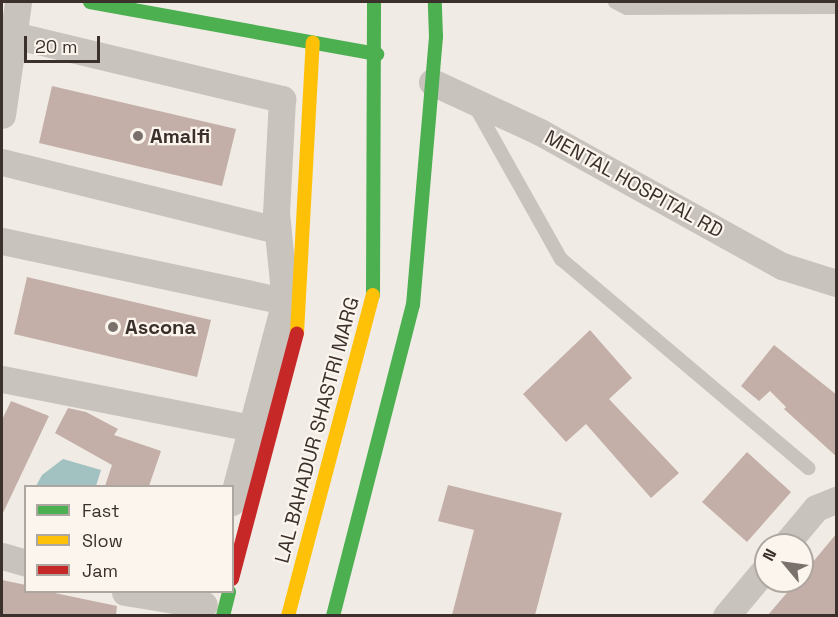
<!DOCTYPE html>
<style>
body{margin:0}
#map{position:relative;width:838px;height:617px;overflow:hidden;background:#f0ebe5;font-family:"Space Grotesk",sans-serif}
div>[style]{position:absolute}
.water>*{inset:0;background:#a1c2c1}
.building>*{inset:0;background:#c3afa7}
.lane>*{height:14px;margin:-7px;padding:0 7px;transform-origin:7px;border-radius:7px;background:#c9c3be}
.street>*{height:27px;margin:-13.5px;padding:0 13.5px;transform-origin:13.5px;border-radius:13.5px;background:#c9c3be}
.fast>*{height:14px;margin:-7px;padding:0 7px;transform-origin:7px;border-radius:7px;background:#4caf50}
.slow>*{height:14px;margin:-7px;padding:0 7px;transform-origin:7px;border-radius:7px;background:#ffc107}
.jam>*{height:14px;margin:-7px;padding:0 7px;transform-origin:7px;border-radius:7px;background:#c62828}
.dots>*{width:16px;height:16px;translate:-50% -50%;box-sizing:border-box;border:3px solid #fbf5ee;border-radius:50%}
span{translate:-50% -50%;white-space:nowrap;text-align:center;line-height:1.15;-webkit-text-stroke:4.5px #fbf5ee;paint-order:stroke}
.poi-label{font-size:20px;color:#3b302b;font-weight:700}
.left{translate:0 -50%;text-align:left}
.street-label{font-size:20px;color:#3b302b}
.frame{position:absolute;inset:0;border:3px solid #3b302b;pointer-events:none}
.legend{position:absolute;left:24px;top:485px;width:210px;height:108px;box-sizing:border-box;background:#fbf5ee;border:2px solid #aea6a0;margin:0;padding:8px 10px;list-style:none;font-size:18px;color:#3b302b}
.legend li{display:flex;align-items:center;gap:12px;height:30px}
.legend b{width:30px;border:2px solid #aea6a0}
.north{position:absolute;left:754px;top:533px;width:60px;height:60px;box-sizing:border-box;background:#fbf5ee;border:2px solid #aea6a0;border-radius:50%;rotate:299deg;font-size:16px;font-weight:700;line-height:24px;text-align:center;color:#3b302b}
.north::after{content:'';display:block;margin:auto;width:21px;height:27px;background:#7a716c;clip-path:polygon(50% 0,100% 100%,50% 72%,0 100%)}
.scale{position:absolute;left:24px;top:36px;width:76px;height:27px;box-sizing:border-box;border:3px solid #3b302b;border-top:0;padding-left:8px;font-size:18px;line-height:21px;white-space:nowrap;color:#3b302b;-webkit-text-stroke:4px #fbf5ee;paint-order:stroke}
</style>
<div id="map">
<div class="water">
<div style="clip-path:polygon(63px 459px,101px 470px,96px 486px,36px 486px,42px 475px)"></div>
</div>
<div class="building">
<div style="clip-path:polygon(52px 86px,236px 129px,222px 186px,39px 143px)"></div>
<div style="clip-path:polygon(27px 277px,211px 320px,197px 377px,14px 334px)"></div>
<div style="clip-path:polygon(590px 330px,632px 378px,609px 399px,679px 473px,651px 498px,586px 424px,566px 442px,523px 394px)"></div>
<div style="clip-path:polygon(774px 345px,837px 395px,837px 457px,784px 409px,786px 407px,770px 391px,759px 401px,741px 386px)"></div>
<div style="clip-path:polygon(11px 401px,49px 416px,2px 515px,2px 420px)"></div>
<div style="clip-path:polygon(68px 408px,86px 412px,118px 429px,114px 435px,161px 451px,149px 486px,105px 486px,112px 465px,55px 433px)"></div>
<div style="clip-path:polygon(747px 452px,791px 492px,747px 542px,702px 502px)"></div>
<div style="clip-path:polygon(448px 485px,562px 513px,535px 615px,452px 615px,474px 530px,438px 521px)"></div>
<div style="clip-path:polygon(837px 533px,837px 615px,768px 615px,797px 581px,802px 581px,802px 575px)"></div>
<div style="clip-path:polygon(2px 580px,26px 585px,26px 591px,45px 591px,117px 606px,116px 615px,2px 615px)"></div>
</div>
<div class="lane">
<div style="left:615px;top:2px;width:13px;rotate:27deg"></div>
<div style="left:627px;top:8px;width:209px;rotate:-0.3deg"></div>
<div style="left:475px;top:106px;width:176px;rotate:60.7deg"></div>
<div style="left:561px;top:259px;width:324px;rotate:40.2deg"></div>
</div>
<div class="street">
<div style="left:13px;top:35px;width:277px;rotate:13.4deg"></div>
<div style="left:282px;top:99px;width:114px;rotate:93deg"></div>
<div style="left:276px;top:213px;width:88px;rotate:84.2deg"></div>
<div style="left:285px;top:301px;width:208px;rotate:104.8deg"></div>
<div style="left:432px;top:82px;width:119px;rotate:24.8deg"></div>
<div style="left:540px;top:132px;width:277px;rotate:29deg"></div>
<div style="left:782px;top:266px;width:57px;rotate:17.5deg"></div>
<div style="left:2px;top:115px;width:114px;rotate:-81.9deg"></div>
<div style="left:2px;top:162px;width:283px;rotate:13.9deg"></div>
<div style="left:2px;top:241px;width:289px;rotate:12deg"></div>
<div style="left:2px;top:379px;width:254px;rotate:11.1deg"></div>
<div style="left:785px;top:545px;width:48px;rotate:-50deg"></div>
<div style="left:816px;top:508px;width:22px;rotate:-22deg"></div>
<div style="left:2px;top:556px;width:25px;rotate:16deg"></div>
<div style="left:125px;top:592px;width:80px;rotate:9.3deg"></div>
<div style="left:726px;top:616px;width:62px;rotate:-50.2deg"></div>
</div>
<div class="fast">
<div style="left:90px;top:2px;width:292px;rotate:10.3deg"></div>
<div style="left:373px;top:295px;width:293px;rotate:-89.8deg"></div>
<div style="left:223px;top:616px;width:25px;rotate:-76deg"></div>
<div style="left:333px;top:616px;width:321px;rotate:-75.6deg"></div>
<div style="left:413px;top:305px;width:269px;rotate:-85.1deg"></div>
<div style="left:436px;top:37px;width:35px;rotate:-92deg"></div>
</div>
<div class="slow">
<div style="left:297px;top:333px;width:291px;rotate:-86.9deg"></div>
<div style="left:288px;top:616px;width:332px;rotate:-75.2deg"></div>
</div>
<div class="jam">
<div style="left:232px;top:579px;width:254px;rotate:-75.2deg"></div>
</div>
<div class="dots">
<div style="left:138px;top:136px;background:#7a716c"></div>
<div style="left:113px;top:327px;background:#7a716c"></div>
</div>
<div class="poi-label">
<span class="left" style="left:150px;top:136px">Amalfi</span>
<span class="left" style="left:125px;top:327px">Ascona</span>
</div>
<div class="street-label">
<span style="left:634px;top:184px;rotate:29deg">MENTAL HOSPITAL RD</span>
<span style="left:317px;top:430px;rotate:-75deg">LAL BAHADUR SHASTRI MARG</span>
</div>
<div class="frame"></div>
<ul class="legend">
<li><b style="height:8px;background:#4caf50"></b>Fast</li>
<li><b style="height:8px;background:#ffc107"></b>Slow</li>
<li><b style="height:8px;background:#c62828"></b>Jam</li>
</ul>
<div class="north">N</div>
<div class="scale">20 m</div>
</div>
